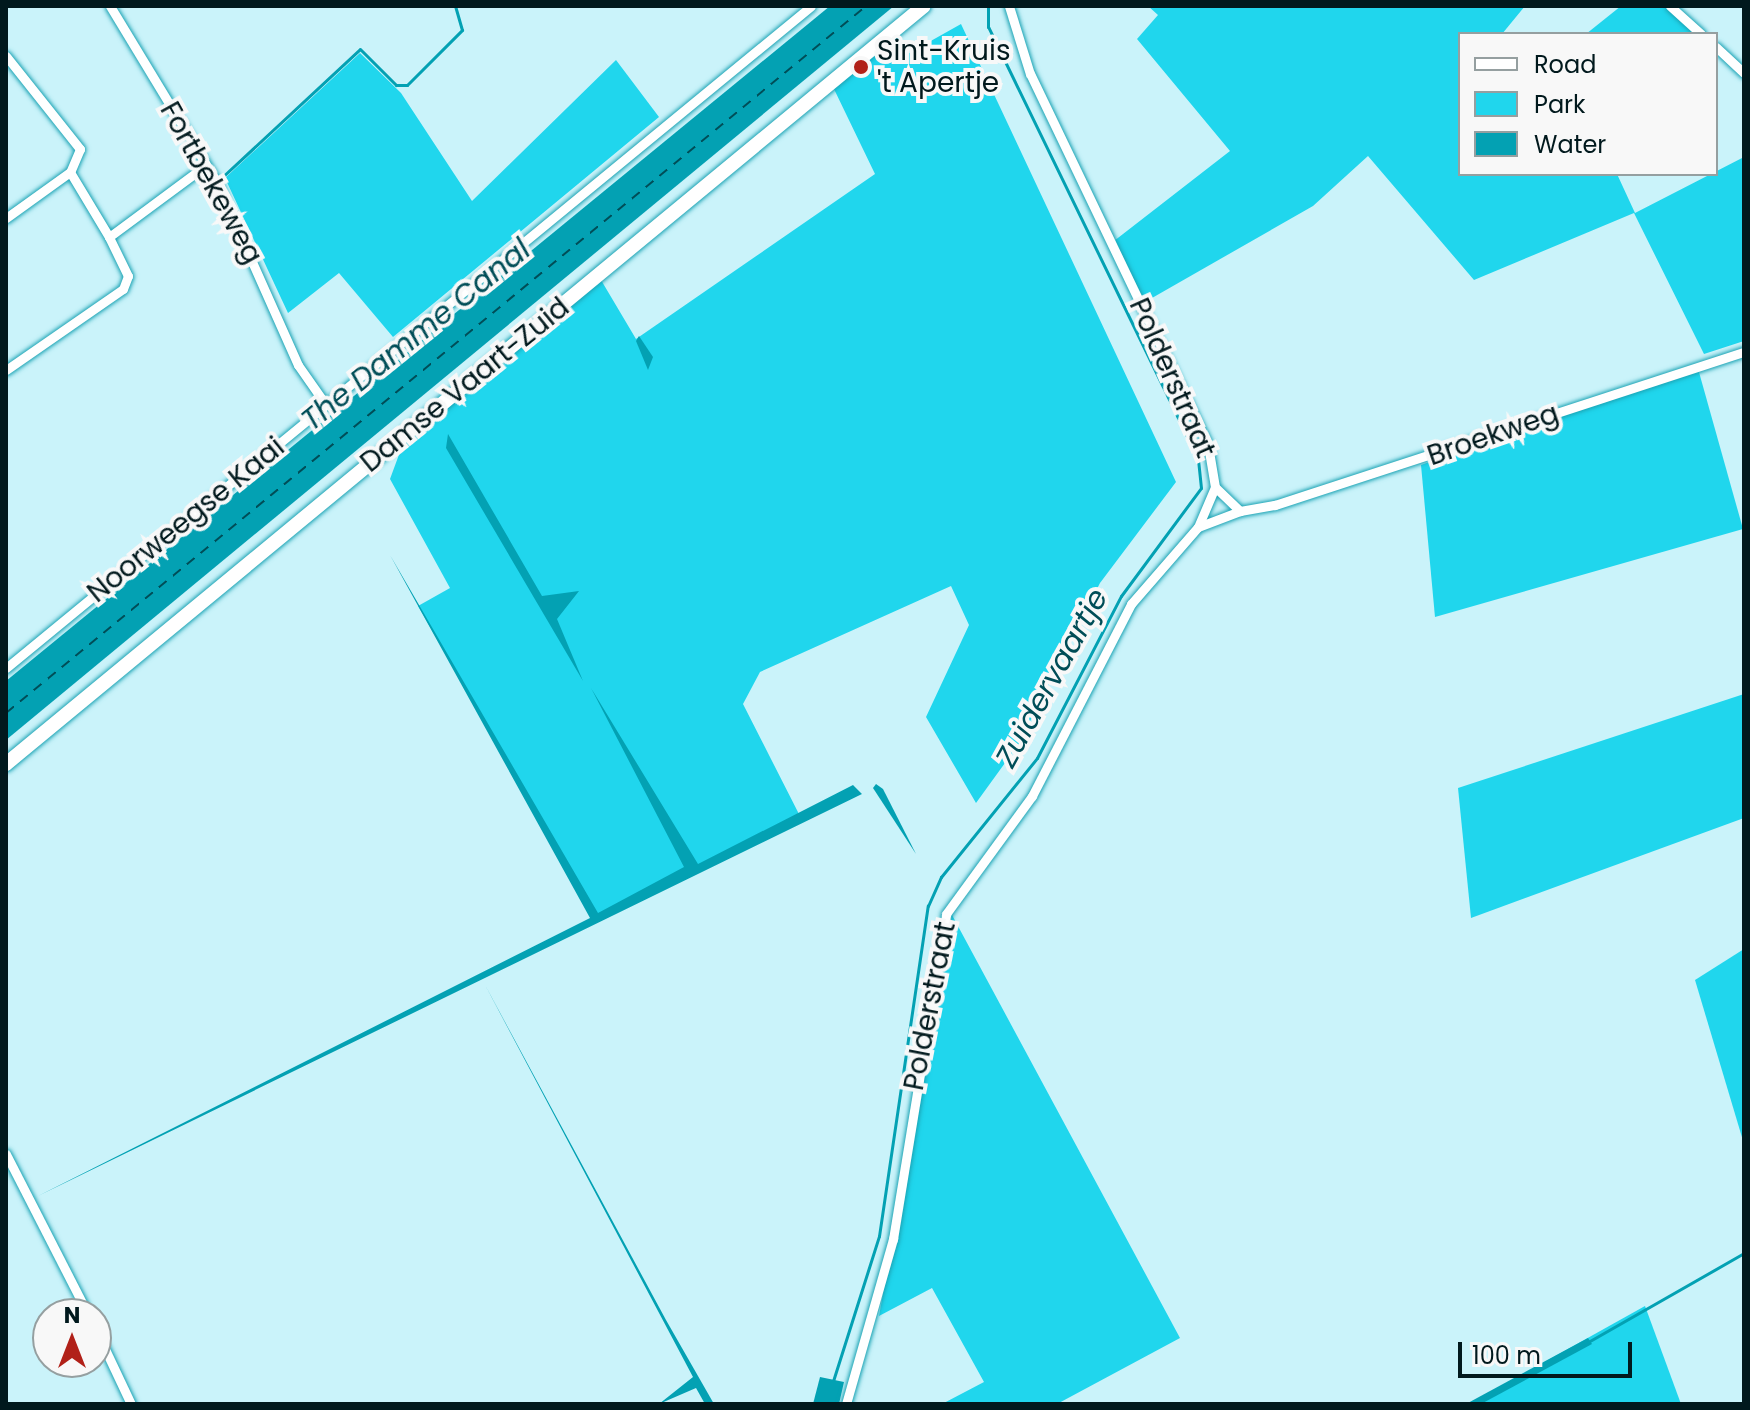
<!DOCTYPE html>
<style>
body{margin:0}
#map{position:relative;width:1750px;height:1410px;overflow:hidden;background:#caf3fa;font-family:Poppins,sans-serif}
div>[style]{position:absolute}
.green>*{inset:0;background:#20d6ed}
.water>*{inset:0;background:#03a1b3}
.stream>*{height:3px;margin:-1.5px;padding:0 1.5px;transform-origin:1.5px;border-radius:1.5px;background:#03a1b3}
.ferry>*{height:2px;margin-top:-1px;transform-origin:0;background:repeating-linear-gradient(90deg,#004d57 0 10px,transparent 0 18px)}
.roads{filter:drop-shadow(0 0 2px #1ba3b4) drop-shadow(0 0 2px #1ba3b4)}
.street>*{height:9px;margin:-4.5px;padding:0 4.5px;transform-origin:4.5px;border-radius:4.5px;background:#fff}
.secondary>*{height:14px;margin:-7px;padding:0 7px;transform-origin:7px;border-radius:7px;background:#fff}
.dots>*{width:22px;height:22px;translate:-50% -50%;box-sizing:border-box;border:4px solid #f8f8f8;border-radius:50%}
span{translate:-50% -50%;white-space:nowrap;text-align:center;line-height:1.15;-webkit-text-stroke:8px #f8f8f8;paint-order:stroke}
.poi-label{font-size:28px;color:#01191d}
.left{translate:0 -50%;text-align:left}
.street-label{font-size:28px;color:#01191d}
.water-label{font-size:30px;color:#004d57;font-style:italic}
.frame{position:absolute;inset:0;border:8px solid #01191d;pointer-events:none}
.legend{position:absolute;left:1458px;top:32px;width:260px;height:144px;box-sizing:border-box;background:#f8f8f8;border:2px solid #959fa0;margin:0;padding:10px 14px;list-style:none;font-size:24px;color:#01191d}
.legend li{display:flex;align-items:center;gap:16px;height:40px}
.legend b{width:40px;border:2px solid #959fa0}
.north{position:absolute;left:32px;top:1298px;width:80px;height:80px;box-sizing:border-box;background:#f8f8f8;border:2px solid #959fa0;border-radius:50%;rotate:0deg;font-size:22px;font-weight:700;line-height:32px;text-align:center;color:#01191d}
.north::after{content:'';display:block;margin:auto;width:28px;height:36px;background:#b12119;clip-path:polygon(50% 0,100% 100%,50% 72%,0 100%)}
.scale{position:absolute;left:1458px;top:1342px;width:174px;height:36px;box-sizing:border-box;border:4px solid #01191d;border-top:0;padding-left:10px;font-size:24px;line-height:28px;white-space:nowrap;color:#01191d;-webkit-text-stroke:6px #f8f8f8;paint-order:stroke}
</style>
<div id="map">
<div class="green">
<div style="clip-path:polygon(1148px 6px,1525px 6px,1502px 34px,1460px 34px,1460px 174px,1617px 174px,1635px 213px,1744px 157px,1744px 341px,1704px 354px,1634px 213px,1474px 280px,1368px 156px,1313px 206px,1145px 302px,1114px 241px,1230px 151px,1137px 39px,1158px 15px)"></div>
<div style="clip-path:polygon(1621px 6px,1664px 6px,1694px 34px,1586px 34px)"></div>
<div style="clip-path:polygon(961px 24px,1176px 482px,1100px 583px,1018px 745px,976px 803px,926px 717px,969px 625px,951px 586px,760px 672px,743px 704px,802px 820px,596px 916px,418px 606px,450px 588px,390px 479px,404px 441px,601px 280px,636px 339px,875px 174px,833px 87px,891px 39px,904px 56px)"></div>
<div style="clip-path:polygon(360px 53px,401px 93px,472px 201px,616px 60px,659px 117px,393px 337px,339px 273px,288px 313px,225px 178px)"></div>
<div style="clip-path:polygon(1697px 365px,1743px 529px,1435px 617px,1421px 465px)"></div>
<div style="clip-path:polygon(1744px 694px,1744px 818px,1471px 918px,1458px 788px)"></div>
<div style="clip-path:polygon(952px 915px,1180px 1338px,1057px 1404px,942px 1404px,984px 1382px,932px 1288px,879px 1316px)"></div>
<div style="clip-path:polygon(1744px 949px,1744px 1144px,1695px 980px)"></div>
<div style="clip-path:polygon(1645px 1306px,1681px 1404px,1469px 1404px)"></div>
</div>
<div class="water">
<div style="clip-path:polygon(830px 6px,894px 6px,6px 740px,6px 681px)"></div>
<div style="clip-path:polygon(639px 336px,653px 357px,648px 370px,636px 341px)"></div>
<div style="clip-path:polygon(448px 434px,542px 596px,579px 591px,557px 619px,583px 681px,446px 448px)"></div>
<div style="clip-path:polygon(390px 555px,598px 913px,684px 867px,591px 688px,698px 864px,853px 785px,862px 794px,38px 1196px,590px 918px)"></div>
<div style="clip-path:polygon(876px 784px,883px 789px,916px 854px,873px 788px)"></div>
<div style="clip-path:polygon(484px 983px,666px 1320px,714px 1404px,705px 1404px,696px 1388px,659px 1404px,693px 1377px)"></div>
<div style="clip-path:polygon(1588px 1338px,1592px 1344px,1481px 1404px,1466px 1404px)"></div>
<div style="clip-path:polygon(820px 1377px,844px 1382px,839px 1404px,813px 1404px)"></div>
</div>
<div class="stream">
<div style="left:219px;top:180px;width:192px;rotate:-42.9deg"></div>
<div style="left:360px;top:49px;width:51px;rotate:45deg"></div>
<div style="left:396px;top:85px;width:11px"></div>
<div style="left:407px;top:85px;width:78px;rotate:-45deg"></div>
<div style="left:462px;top:30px;width:25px;rotate:-106deg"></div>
<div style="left:1588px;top:1342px;width:180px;rotate:-29.7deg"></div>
<div style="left:833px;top:1381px;width:152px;rotate:-72.4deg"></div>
<div style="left:879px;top:1236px;width:334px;rotate:-81.6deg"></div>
<div style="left:928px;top:906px;width:32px;rotate:-66deg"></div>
<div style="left:941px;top:877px;width:153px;rotate:-51.1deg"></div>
<div style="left:1037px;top:758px;width:182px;rotate:-62.6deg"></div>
<div style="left:1121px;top:596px;width:134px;rotate:-53.5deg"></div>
<div style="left:1201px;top:488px;width:29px;rotate:-96deg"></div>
<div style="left:1198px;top:459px;width:480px;rotate:-115.9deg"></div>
<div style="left:988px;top:27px;width:21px;rotate:-90deg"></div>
</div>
<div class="ferry">
<div style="left:6px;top:713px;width:1113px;rotate:-39.42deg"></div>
</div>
<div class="roads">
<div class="street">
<div style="left:110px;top:6px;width:207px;rotate:58.8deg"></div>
<div style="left:217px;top:183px;width:199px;rotate:66deg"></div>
<div style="left:298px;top:365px;width:49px;rotate:55deg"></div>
<div style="left:1670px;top:6px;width:42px;rotate:42.1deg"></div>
<div style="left:1716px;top:47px;width:38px;rotate:43deg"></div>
<div style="left:6px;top:56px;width:119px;rotate:51.5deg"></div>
<div style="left:80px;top:149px;width:25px;rotate:113deg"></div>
<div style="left:70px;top:172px;width:76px;rotate:59deg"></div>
<div style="left:6px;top:218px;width:79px;rotate:-35.7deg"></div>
<div style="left:6px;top:370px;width:142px;rotate:-34.7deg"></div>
<div style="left:123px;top:289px;width:14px;rotate:-69deg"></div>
<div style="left:128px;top:276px;width:43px;rotate:-116deg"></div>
<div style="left:109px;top:237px;width:119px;rotate:-36.5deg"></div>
<div style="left:1215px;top:487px;width:35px;rotate:44deg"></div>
<div style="left:1240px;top:511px;width:36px;rotate:-10deg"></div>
<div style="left:1275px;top:505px;width:493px;rotate:-18.1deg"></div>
<div style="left:1198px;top:527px;width:45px;rotate:-20.9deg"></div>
<div style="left:6px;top:668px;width:1042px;rotate:-39.43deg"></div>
<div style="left:6px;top:1154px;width:180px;rotate:62.9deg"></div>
<div style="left:96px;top:1330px;width:82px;rotate:64.7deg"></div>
<div style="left:846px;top:1404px;width:172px;rotate:-74.1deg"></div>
<div style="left:893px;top:1239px;width:329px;rotate:-80.7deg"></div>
<div style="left:946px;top:914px;width:146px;rotate:-53.9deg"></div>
<div style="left:1032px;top:796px;width:216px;rotate:-62.7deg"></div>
<div style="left:1131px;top:604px;width:102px;rotate:-49deg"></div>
<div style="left:1198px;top:527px;width:43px;rotate:-67deg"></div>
<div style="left:1215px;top:487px;width:43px;rotate:-99.5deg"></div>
<div style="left:1208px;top:445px;width:411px;rotate:-115.6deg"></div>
<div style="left:1030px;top:74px;width:71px;rotate:-107.2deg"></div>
</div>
<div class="secondary">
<div style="left:6px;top:764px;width:1190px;rotate:-39.55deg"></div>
</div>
</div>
<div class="dots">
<div style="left:861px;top:67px;background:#b12119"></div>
</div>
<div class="poi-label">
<span class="left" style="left:877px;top:67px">Sint-Kruis<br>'t Apertje</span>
</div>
<div class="street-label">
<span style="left:211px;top:183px;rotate:61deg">Fortbekeweg</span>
<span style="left:1172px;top:378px;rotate:66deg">Polderstraat</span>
<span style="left:465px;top:385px;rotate:-39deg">Damse Vaart-Zuid</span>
<span style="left:1493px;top:435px;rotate:-19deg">Broekweg</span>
<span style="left:186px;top:520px;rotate:-39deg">Noorweegse Kaai</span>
<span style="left:930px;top:1006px;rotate:-79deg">Polderstraat</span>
</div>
<div class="water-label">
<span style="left:416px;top:335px;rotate:-39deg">The Damme Canal</span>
<span style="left:1052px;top:678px;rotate:-61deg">Zuidervaartje</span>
</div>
<div class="frame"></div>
<ul class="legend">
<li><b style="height:10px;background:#fff"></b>Road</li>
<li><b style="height:22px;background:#20d6ed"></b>Park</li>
<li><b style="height:22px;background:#03a1b3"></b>Water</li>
</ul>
<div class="north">N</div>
<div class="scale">100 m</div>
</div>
